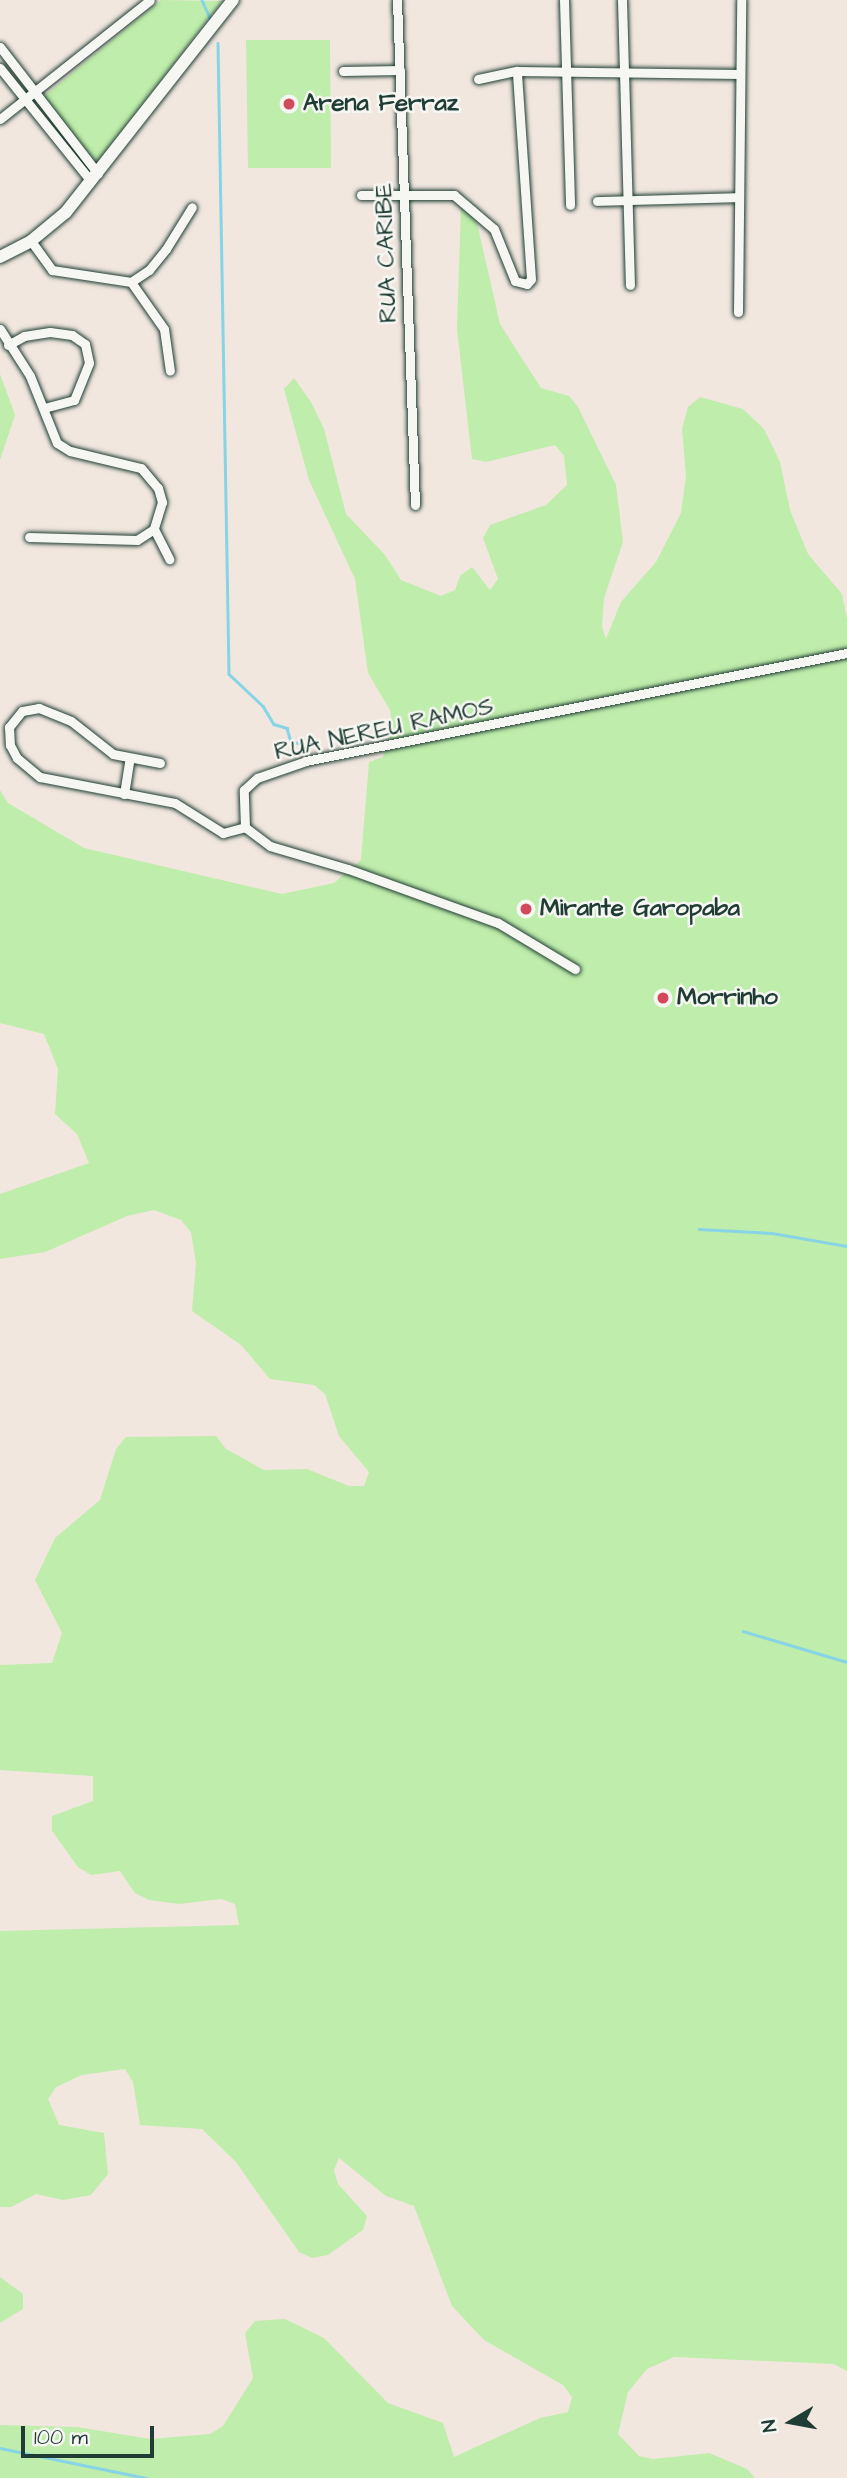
<!DOCTYPE html>
<style>
body{margin:0}
#map{position:relative;width:847px;height:2478px;overflow:hidden;background:#f1e7df;font-family:"Architects Daughter",sans-serif}
div>[style]{position:absolute}
.green>*{inset:0;background:#bfedab}
.stream>*{height:2.5px;margin:-1.25px;padding:0 1.25px;transform-origin:1.25px;border-radius:1.25px;background:#86d4e5}
.roads{filter:drop-shadow(0 0 2px #1f3d34) drop-shadow(0 0 2px #1f3d34)}
.minor>*{height:9px;margin:-4.5px;padding:0 4.5px;transform-origin:4.5px;border-radius:4.5px;background:#f6f6f2}
.secondary>*{height:12px;margin:-6px;padding:0 6px;transform-origin:6px;border-radius:6px;background:#f6f6f2}
.dots>*{width:19px;height:19px;translate:-50% -50%;box-sizing:border-box;border:4px solid #f6f6f2;border-radius:50%}
span{translate:-50% -50%;white-space:nowrap;text-align:center;line-height:1.15;-webkit-text-stroke:5px #f6f6f2;paint-order:stroke}
.poi-label{font-size:24px;color:#1f3d34;font-weight:700}
.left{translate:0 -50%;text-align:left}
.street-label{font-size:24px;color:#1f3d34}
.north{position:absolute;left:756px;top:2387px;width:70px;height:70px;-webkit-text-stroke:5px #f6f6f2;paint-order:stroke;rotate:260deg;font-size:19px;font-weight:700;line-height:28px;text-align:center;color:#1f3d34}
.north::after{content:'';display:block;margin:auto;width:24px;height:32px;background:#1f3d34;clip-path:polygon(50% 0,100% 100%,50% 72%,0 100%)}
.scale{position:absolute;left:21px;top:2426px;width:133px;height:32px;box-sizing:border-box;border:4px solid #1f3d34;border-top:0;padding-left:9px;font-size:21px;line-height:24px;white-space:nowrap;color:#1f3d34;-webkit-text-stroke:5px #f6f6f2;paint-order:stroke}
</style>
<div id="map">
<div class="green">
<div style="clip-path:polygon(161px 0,222px 1px,97px 163px,43px 97px)"></div>
<div style="clip-path:polygon(246px 40px,330px 40px,331px 168px,248px 168px)"></div>
<div style="clip-path:polygon(461px 207px,474px 210px,500px 324px,541px 388px,569px 396px,578px 407px,616px 485px,623px 542px,604px 598px,602px 627px,606px 639px,621px 602px,656px 562px,681px 513px,686px 476px,682px 429px,688px 407px,700px 397px,743px 409px,764px 429px,780px 462px,790px 510px,808px 554px,842px 594px,847px 619px,847px 2371px,834px 2364px,674px 2357px,647px 2369px,628px 2392px,618px 2434px,639px 2456px,653px 2459px,709px 2453px,747px 2469px,755px 2478px,0 2478px,0 2425px,77px 2427px,150px 2439px,210px 2434px,223px 2426px,253px 2378px,245px 2333px,255px 2321px,285px 2319px,324px 2338px,388px 2403px,443px 2423px,454px 2457px,540px 2418px,568px 2412px,572px 2397px,563px 2385px,484px 2340px,452px 2306px,414px 2206px,386px 2196px,339px 2158px,334px 2170px,338px 2184px,367px 2216px,363px 2230px,328px 2255px,312px 2258px,299px 2252px,236px 2162px,202px 2129px,140px 2125px,133px 2082px,125px 2069px,82px 2075px,56px 2087px,48px 2099px,59px 2125px,104px 2133px,108px 2174px,91px 2195px,63px 2200px,36px 2194px,11px 2207px,0 2207px,0 1931px,239px 1925px,235px 1904px,221px 1899px,179px 1904px,149px 1900px,135px 1893px,120px 1871px,91px 1875px,78px 1867px,52px 1831px,52px 1816px,93px 1801px,93px 1776px,0 1770px,0 1665px,52px 1663px,62px 1633px,35px 1580px,55px 1538px,100px 1500px,116px 1449px,126px 1437px,216px 1436px,226px 1449px,264px 1470px,307px 1469px,349px 1486px,364px 1486px,369px 1472px,339px 1436px,325px 1394px,314px 1385px,270px 1379px,241px 1345px,192px 1311px,196px 1263px,191px 1232px,181px 1220px,154px 1210px,127px 1216px,45px 1252px,0 1259px,0 1194px,89px 1163px,77px 1134px,55px 1114px,58px 1069px,44px 1034px,0 1023px,0 790px,8px 803px,84px 848px,282px 894px,334px 883px,361px 860px,369px 762px,383px 757px,392px 725px,390px 710px,368px 673px,355px 579px,309px 480px,284px 389px,294px 378px,311px 402px,324px 429px,346px 514px,385px 555px,401px 580px,441px 596px,455px 590px,460px 576px,472px 567px,490px 590px,498px 579px,483px 538px,490px 525px,546px 505px,567px 485px,564px 456px,555px 445px,486px 462px,472px 459px,457px 329px)"></div>
<div style="clip-path:polygon(0 374px,15px 415px,0 460px)"></div>
<div style="clip-path:polygon(0 2277px,23px 2294px,23px 2309px,0 2323px)"></div>
</div>
<div class="stream">
<div style="left:202px;top:0;width:22px;rotate:66deg"></div>
<div style="left:218px;top:43px;width:631px;rotate:89deg"></div>
<div style="left:229px;top:674px;width:47px;rotate:43.3deg"></div>
<div style="left:263px;top:706px;width:21px;rotate:59deg"></div>
<div style="left:274px;top:724px;width:14px;rotate:17deg"></div>
<div style="left:287px;top:728px;width:15px;rotate:74deg"></div>
<div style="left:291px;top:742px;width:7px;rotate:8deg"></div>
<div style="left:699px;top:1229px;width:73px;rotate:3.1deg"></div>
<div style="left:772px;top:1233px;width:76px;rotate:9.8deg"></div>
<div style="left:743px;top:1631px;width:109px;rotate:16.6deg"></div>
<div style="left:0;top:2448px;width:149px;rotate:11.6deg"></div>
</div>
<div class="roads">
<div class="minor">
<div style="left:397px;top:0;width:505px;rotate:87.96deg"></div>
<div style="left:564px;top:0;width:205px;rotate:88.3deg"></div>
<div style="left:622px;top:0;width:285px;rotate:88.4deg"></div>
<div style="left:0;top:47px;width:160px;rotate:52.3deg"></div>
<div style="left:0;top:68px;width:145px;rotate:51.2deg"></div>
<div style="left:343px;top:71px;width:57px;rotate:-1deg"></div>
<div style="left:478px;top:79px;width:40px;rotate:-12deg"></div>
<div style="left:517px;top:71px;width:223px;rotate:0.8deg"></div>
<div style="left:0;top:119px;width:191px;rotate:-38.4deg"></div>
<div style="left:361px;top:195px;width:93px"></div>
<div style="left:454px;top:195px;width:52px;rotate:40.4deg"></div>
<div style="left:494px;top:229px;width:56px;rotate:68deg"></div>
<div style="left:515px;top:281px;width:12px;rotate:14deg"></div>
<div style="left:527px;top:284px;width:6px;rotate:-51deg"></div>
<div style="left:531px;top:279px;width:208px;rotate:-93.9deg"></div>
<div style="left:597px;top:201px;width:142px;rotate:-1.6deg"></div>
<div style="left:31px;top:241px;width:36px;rotate:54deg"></div>
<div style="left:52px;top:270px;width:80px;rotate:8.6deg"></div>
<div style="left:131px;top:282px;width:22px;rotate:-34deg"></div>
<div style="left:149px;top:270px;width:27px;rotate:-51deg"></div>
<div style="left:166px;top:249px;width:49px;rotate:-58.2deg"></div>
<div style="left:131px;top:282px;width:57px;rotate:54.9deg"></div>
<div style="left:164px;top:329px;width:42px;rotate:81.9deg"></div>
<div style="left:738px;top:312px;width:312px;rotate:-89.4deg"></div>
<div style="left:0;top:329px;width:56px;rotate:57.4deg"></div>
<div style="left:30px;top:376px;width:72px;rotate:68.1deg"></div>
<div style="left:57px;top:443px;width:15px;rotate:32deg"></div>
<div style="left:70px;top:451px;width:73px;rotate:13.5deg"></div>
<div style="left:141px;top:468px;width:26px;rotate:50deg"></div>
<div style="left:158px;top:488px;width:15px;rotate:74deg"></div>
<div style="left:162px;top:502px;width:28px;rotate:107deg"></div>
<div style="left:154px;top:529px;width:20px;rotate:147deg"></div>
<div style="left:137px;top:540px;width:108px;rotate:-178.4deg"></div>
<div style="left:8px;top:345px;width:18px;rotate:-29deg"></div>
<div style="left:24px;top:336px;width:26px;rotate:-9deg"></div>
<div style="left:50px;top:332px;width:22px;rotate:8deg"></div>
<div style="left:72px;top:335px;width:16px;rotate:35deg"></div>
<div style="left:85px;top:344px;width:19px;rotate:78deg"></div>
<div style="left:89px;top:363px;width:40px;rotate:112deg"></div>
<div style="left:74px;top:400px;width:31px;rotate:165deg"></div>
<div style="left:154px;top:529px;width:34px;rotate:63deg"></div>
<div style="left:160px;top:763px;width:48px;rotate:-169.2deg"></div>
<div style="left:113px;top:754px;width:53px;rotate:-141.8deg"></div>
<div style="left:71px;top:721px;width:35px;rotate:-158deg"></div>
<div style="left:39px;top:708px;width:17px;rotate:170deg"></div>
<div style="left:22px;top:711px;width:21px;rotate:129deg"></div>
<div style="left:9px;top:727px;width:18px;rotate:87deg"></div>
<div style="left:10px;top:745px;width:15px;rotate:62deg"></div>
<div style="left:17px;top:758px;width:30px;rotate:40deg"></div>
<div style="left:40px;top:777px;width:137px;rotate:10.9deg"></div>
<div style="left:175px;top:803px;width:57px;rotate:32deg"></div>
<div style="left:223px;top:833px;width:23px;rotate:-15deg"></div>
<div style="left:124px;top:794px;width:36px;rotate:-81deg"></div>
<div style="left:575px;top:969px;width:90px;rotate:-149.1deg"></div>
<div style="left:498px;top:923px;width:159px;rotate:-160.2deg"></div>
<div style="left:348px;top:869px;width:81px;rotate:-163.6deg"></div>
<div style="left:270px;top:846px;width:31px;rotate:-143deg"></div>
<div style="left:245px;top:827px;width:37px;rotate:-92deg"></div>
<div style="left:244px;top:790px;width:18px;rotate:-43deg"></div>
<div style="left:257px;top:778px;width:52px;rotate:-19.1deg"></div>
<div style="left:306px;top:761px;width:552px;rotate:-11.29deg"></div>
</div>
<div class="secondary">
<div style="left:0;top:257px;width:35px;rotate:-27deg"></div>
<div style="left:31px;top:241px;width:45px;rotate:-39.6deg"></div>
<div style="left:66px;top:212px;width:270px;rotate:-51.8deg"></div>
</div>
</div>
<div class="dots">
<div style="left:289px;top:104px;background:#d1495b"></div>
<div style="left:526px;top:909px;background:#d1495b"></div>
<div style="left:663px;top:998px;background:#d1495b"></div>
</div>
<div class="poi-label">
<span class="left" style="left:303px;top:104px">Arena Ferraz</span>
<span class="left" style="left:540px;top:909px">Mirante Garopaba</span>
<span class="left" style="left:677px;top:998px">Morrinho</span>
</div>
<div class="street-label">
<span style="left:387px;top:253px;rotate:-92deg">RUA CARIBE</span>
<span style="left:384px;top:730px;rotate:-12deg">RUA NEREU RAMOS</span>
</div>
<div class="north">N</div>
<div class="scale">100 m</div>
</div>
